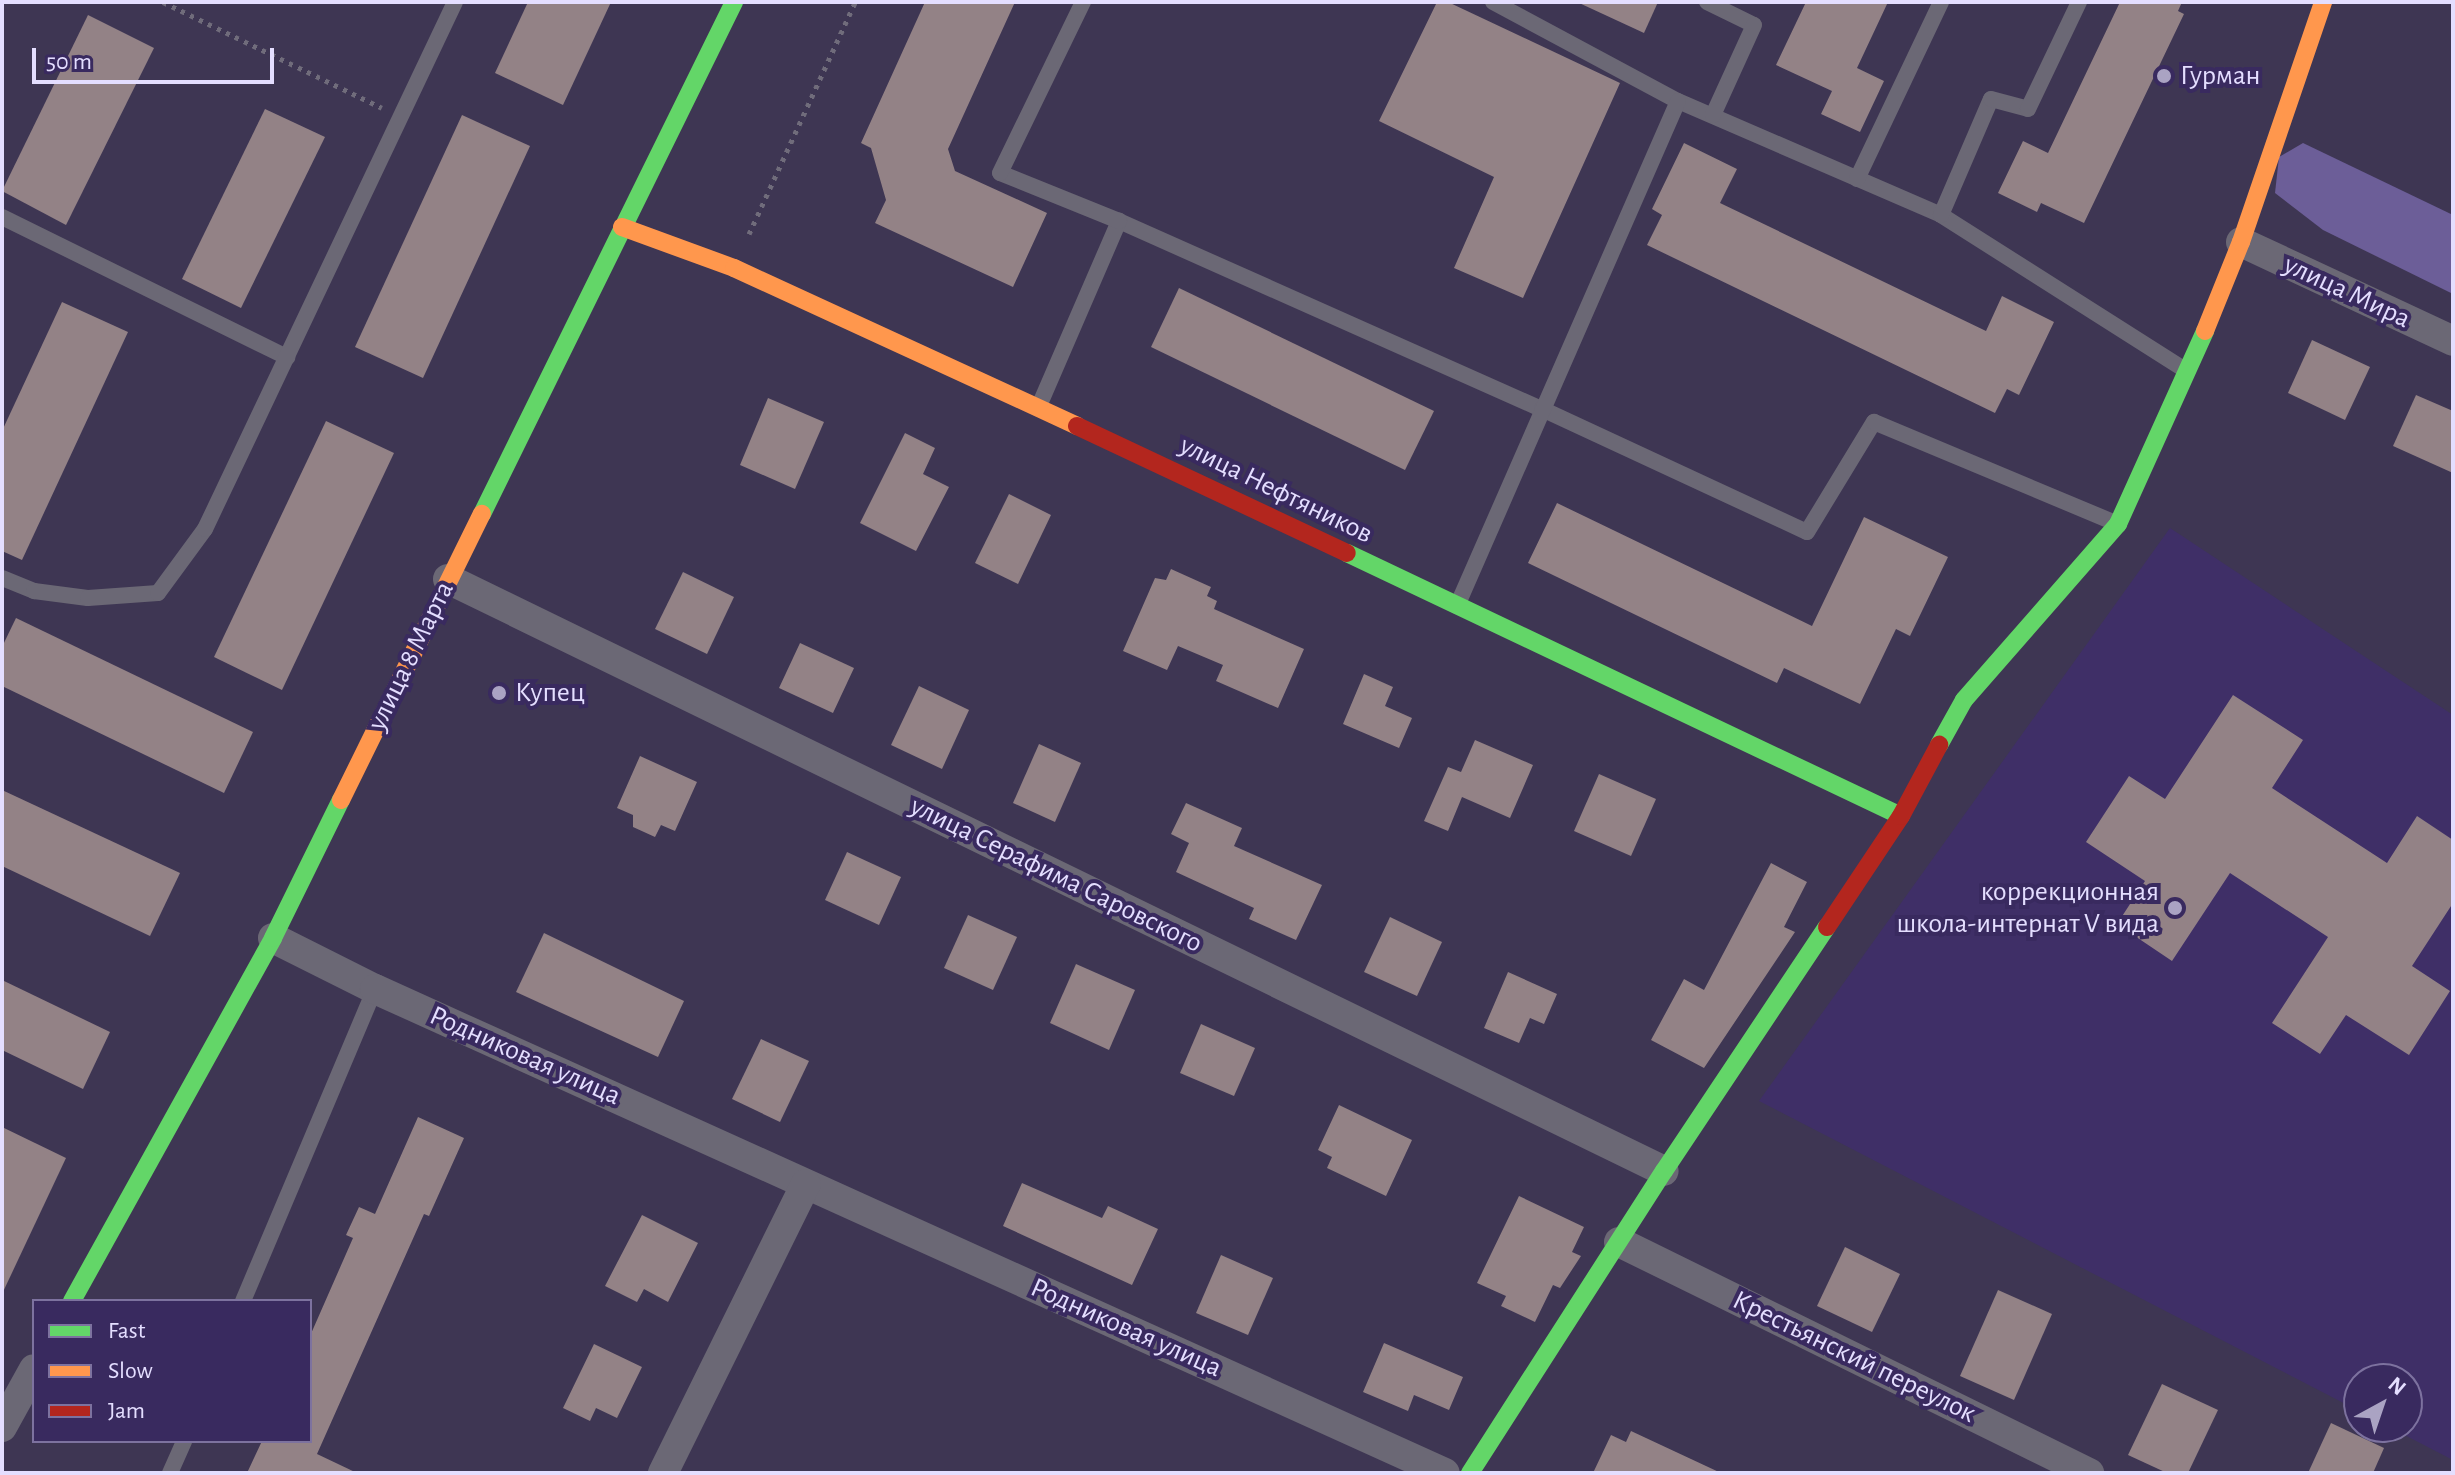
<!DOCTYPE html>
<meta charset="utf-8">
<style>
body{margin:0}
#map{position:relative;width:2455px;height:1475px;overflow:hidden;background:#3e3653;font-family:"Alegreya Sans",sans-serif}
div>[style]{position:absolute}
.built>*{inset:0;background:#3f2f67}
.forest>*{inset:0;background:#6c5e98}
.building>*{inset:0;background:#938286}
.path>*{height:5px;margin-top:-2.5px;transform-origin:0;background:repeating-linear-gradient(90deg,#706c7b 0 4px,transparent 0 10px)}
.lane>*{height:16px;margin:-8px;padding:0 8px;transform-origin:8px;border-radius:8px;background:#6b6875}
.street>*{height:30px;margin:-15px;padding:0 15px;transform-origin:15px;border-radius:15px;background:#6b6875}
.fast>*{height:18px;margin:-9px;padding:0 9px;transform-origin:9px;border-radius:9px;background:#63d668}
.slow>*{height:18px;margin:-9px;padding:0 9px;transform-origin:9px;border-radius:9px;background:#ff974d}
.jam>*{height:18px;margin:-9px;padding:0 9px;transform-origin:9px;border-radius:9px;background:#b3261e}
.dots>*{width:22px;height:22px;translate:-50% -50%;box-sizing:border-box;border:4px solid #392a5f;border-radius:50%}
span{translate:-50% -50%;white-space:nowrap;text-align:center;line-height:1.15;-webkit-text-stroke:8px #392a5f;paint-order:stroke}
.poi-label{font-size:28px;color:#e4deff}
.left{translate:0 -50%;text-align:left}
.right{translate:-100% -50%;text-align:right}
.street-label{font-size:28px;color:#e4deff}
.frame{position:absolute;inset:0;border:4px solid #e4deff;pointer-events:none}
.legend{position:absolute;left:32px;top:1299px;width:280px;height:144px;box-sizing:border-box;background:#392a5f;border:2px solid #7d729f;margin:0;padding:10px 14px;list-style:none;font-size:24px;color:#e4deff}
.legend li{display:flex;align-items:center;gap:16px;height:40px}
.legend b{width:40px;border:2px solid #7d729f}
.north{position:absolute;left:2343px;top:1363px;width:80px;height:80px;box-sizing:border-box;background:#392a5f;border:2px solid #7d729f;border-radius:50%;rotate:40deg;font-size:22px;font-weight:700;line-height:32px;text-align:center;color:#e4deff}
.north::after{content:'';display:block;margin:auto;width:28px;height:36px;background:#aaa3c3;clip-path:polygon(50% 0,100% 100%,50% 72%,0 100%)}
.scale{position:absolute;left:32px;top:48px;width:242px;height:36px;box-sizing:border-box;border:4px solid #e4deff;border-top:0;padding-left:10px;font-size:24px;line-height:28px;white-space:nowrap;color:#e4deff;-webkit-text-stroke:6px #392a5f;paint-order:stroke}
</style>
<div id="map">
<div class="built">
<div style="clip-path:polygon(2170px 528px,2453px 715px,2453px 1460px,2389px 1427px,2407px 1427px,2407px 1379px,2359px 1379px,2359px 1411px,1759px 1101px)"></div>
</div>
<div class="forest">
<div style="clip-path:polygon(2303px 143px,2453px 215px,2453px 294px,2323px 230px,2275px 193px,2279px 157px)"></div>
</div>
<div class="building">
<div style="clip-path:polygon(528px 2px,611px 2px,563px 105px,495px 73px)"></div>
<div style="clip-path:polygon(925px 2px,1015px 2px,948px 149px,955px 171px,1047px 213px,1013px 287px,875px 223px,886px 200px,871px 148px,861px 143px)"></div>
<div style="clip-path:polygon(1437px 2px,1448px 2px,1620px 83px,1523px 298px,1454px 268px,1494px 177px,1379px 121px)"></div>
<div style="clip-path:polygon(1577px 2px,1658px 2px,1644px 33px)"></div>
<div style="clip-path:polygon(1806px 2px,1888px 2px,1857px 68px,1884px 81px,1860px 132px,1821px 114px,1832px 91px,1776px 65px)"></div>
<div style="clip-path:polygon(2120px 2px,2182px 2px,2178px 11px,2184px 14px,2084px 223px,2041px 203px,2037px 212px,1998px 193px,2023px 141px,2048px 153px)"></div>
<div style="clip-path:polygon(88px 15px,154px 48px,66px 225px,2px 191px)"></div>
<div style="clip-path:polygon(265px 109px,325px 137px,241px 308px,182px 279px)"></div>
<div style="clip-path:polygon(462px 115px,530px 146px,423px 378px,355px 347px)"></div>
<div style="clip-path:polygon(1684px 143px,1737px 169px,1720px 203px,1986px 331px,2002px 296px,2054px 322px,2019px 395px,2007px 389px,1995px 413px,1647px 245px,1662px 215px,1652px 209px)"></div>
<div style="clip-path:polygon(1179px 288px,1434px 411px,1405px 470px,1151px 347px)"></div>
<div style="clip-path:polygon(62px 302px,128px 332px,22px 560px,2px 551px,2px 431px)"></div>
<div style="clip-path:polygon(2312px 340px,2370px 367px,2345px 420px,2288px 393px)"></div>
<div style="clip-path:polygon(2416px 395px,2453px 411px,2453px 473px,2393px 446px)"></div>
<div style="clip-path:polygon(768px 398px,824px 422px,795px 489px,740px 465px)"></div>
<div style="clip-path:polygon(326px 421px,394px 453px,282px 690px,214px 657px)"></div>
<div style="clip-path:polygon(905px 433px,935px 448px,923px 474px,949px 487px,916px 551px,860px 523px)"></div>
<div style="clip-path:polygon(1009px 494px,1051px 515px,1018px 584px,975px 563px)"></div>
<div style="clip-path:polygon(1557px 503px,1812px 626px,1864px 517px,1948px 557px,1910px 636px,1896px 629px,1860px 704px,1784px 668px,1777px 683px,1528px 563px)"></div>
<div style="clip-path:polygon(1171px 569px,1211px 587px,1207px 596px,1217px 601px,1214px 609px,1304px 649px,1278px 708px,1216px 681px,1223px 665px,1178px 646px,1167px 670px,1123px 651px,1155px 578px,1166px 580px)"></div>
<div style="clip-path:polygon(683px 572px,734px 597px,707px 654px,655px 629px)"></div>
<div style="clip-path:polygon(16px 618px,253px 732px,224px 793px,2px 686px,2px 647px)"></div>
<div style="clip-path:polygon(800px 643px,854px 668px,833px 713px,779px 688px)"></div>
<div style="clip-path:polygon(1364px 674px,1393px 687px,1385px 706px,1412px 718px,1399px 748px,1343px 724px)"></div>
<div style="clip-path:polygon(919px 686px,969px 710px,942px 769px,891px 745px)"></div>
<div style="clip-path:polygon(2233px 695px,2303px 740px,2272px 788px,2387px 863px,2417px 816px,2453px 840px,2453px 903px,2412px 966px,2450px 991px,2409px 1055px,2346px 1015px,2320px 1054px,2272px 1023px,2328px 937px,2230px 873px,2172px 961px,2117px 924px,2145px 881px,2086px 842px,2129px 776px,2165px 799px)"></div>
<div style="clip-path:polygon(1475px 740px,1533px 765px,1510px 818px,1462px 797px,1448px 831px,1424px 821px,1448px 767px,1461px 772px)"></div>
<div style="clip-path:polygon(1039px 744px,1081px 763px,1055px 822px,1013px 803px)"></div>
<div style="clip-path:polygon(640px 756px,697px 782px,675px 831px,661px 825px,655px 837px,633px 827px,633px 815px,617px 808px)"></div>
<div style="clip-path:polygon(1599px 774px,1656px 799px,1631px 856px,1574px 831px)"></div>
<div style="clip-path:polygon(2px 790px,180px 873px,150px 936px,2px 866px)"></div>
<div style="clip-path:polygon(1186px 803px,1242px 828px,1234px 846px,1322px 885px,1296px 940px,1249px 919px,1254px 908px,1176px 872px,1189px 843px,1171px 834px)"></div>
<div style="clip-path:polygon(847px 852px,901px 877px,879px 925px,825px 900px)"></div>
<div style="clip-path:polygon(1771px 863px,1807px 882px,1784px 927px,1795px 932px,1704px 1068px,1651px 1040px,1684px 979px,1704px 990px)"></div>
<div style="clip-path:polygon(968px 915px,1017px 937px,993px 990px,944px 968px)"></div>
<div style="clip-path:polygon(1390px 917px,1442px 942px,1417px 996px,1364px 972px)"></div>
<div style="clip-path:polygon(544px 933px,684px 1001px,658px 1057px,516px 992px)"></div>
<div style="clip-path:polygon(1076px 964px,1135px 990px,1109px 1050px,1050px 1023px)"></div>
<div style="clip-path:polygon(1508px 972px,1557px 994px,1544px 1024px,1530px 1018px,1519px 1043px,1484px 1028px)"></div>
<div style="clip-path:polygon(2px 980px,110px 1032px,83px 1089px,2px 1050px)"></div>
<div style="clip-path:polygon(1201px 1024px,1255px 1048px,1234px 1096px,1180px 1073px)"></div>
<div style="clip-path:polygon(761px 1039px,809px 1061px,780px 1122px,732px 1099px)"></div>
<div style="clip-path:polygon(1339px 1105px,1412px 1140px,1386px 1196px,1327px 1168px,1332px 1157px,1318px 1150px)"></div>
<div style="clip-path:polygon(418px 1117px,464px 1138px,429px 1216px,424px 1214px,317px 1454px,357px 1473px,247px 1473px,262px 1441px,310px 1441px,310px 1336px,353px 1238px,346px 1235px,359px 1207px,375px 1214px)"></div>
<div style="clip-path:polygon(2px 1127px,66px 1158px,2px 1294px)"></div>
<div style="clip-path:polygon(1022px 1183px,1102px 1218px,1108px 1206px,1158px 1229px,1132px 1285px,1003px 1226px)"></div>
<div style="clip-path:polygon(1519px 1196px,1584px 1227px,1572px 1252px,1581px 1256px,1560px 1288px,1553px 1285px,1535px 1322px,1501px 1306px,1506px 1296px,1477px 1283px)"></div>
<div style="clip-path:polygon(642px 1215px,698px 1243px,668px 1302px,644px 1289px,637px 1302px,605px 1286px)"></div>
<div style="clip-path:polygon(1845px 1247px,1900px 1274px,1872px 1332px,1817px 1306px)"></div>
<div style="clip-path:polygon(1221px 1255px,1273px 1278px,1248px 1335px,1196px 1313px)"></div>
<div style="clip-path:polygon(1998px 1290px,2052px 1314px,2014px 1400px,1960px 1376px)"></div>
<div style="clip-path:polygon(1384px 1343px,1463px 1377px,1449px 1410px,1414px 1395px,1408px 1411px,1363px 1392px)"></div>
<div style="clip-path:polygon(594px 1344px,642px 1367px,617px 1418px,596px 1408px,590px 1421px,563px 1408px)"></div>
<div style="clip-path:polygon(2162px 1384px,2218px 1410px,2188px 1473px,2167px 1473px,2128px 1455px)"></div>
<div style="clip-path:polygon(2331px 1423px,2384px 1448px,2373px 1473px,2308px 1473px)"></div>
<div style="clip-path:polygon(1631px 1431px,1721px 1473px,1593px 1473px,1611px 1435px,1626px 1442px)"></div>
</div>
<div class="path">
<div style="left:163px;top:2px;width:243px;rotate:25.8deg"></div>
<div style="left:749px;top:234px;width:255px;rotate:-65.4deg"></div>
</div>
<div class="lane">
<div style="left:1493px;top:2px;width:210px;rotate:28.2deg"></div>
<div style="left:1678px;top:101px;width:287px;rotate:23.4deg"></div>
<div style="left:1941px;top:215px;width:291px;rotate:32.4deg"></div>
<div style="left:1707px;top:2px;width:52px;rotate:26.1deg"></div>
<div style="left:1754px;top:25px;width:99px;rotate:114.5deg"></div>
<div style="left:1857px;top:179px;width:196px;rotate:-64.6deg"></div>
<div style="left:1941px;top:215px;width:126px;rotate:-66.7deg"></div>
<div style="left:1991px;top:99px;width:38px;rotate:15deg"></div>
<div style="left:2028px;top:109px;width:119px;rotate:-64.5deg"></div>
<div style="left:2px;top:217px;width:318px;rotate:26.2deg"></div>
<div style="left:1119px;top:221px;width:463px;rotate:24deg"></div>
<div style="left:1542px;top:409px;width:292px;rotate:24.9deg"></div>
<div style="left:1807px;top:532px;width:129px;rotate:-58.7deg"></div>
<div style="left:1874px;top:422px;width:262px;rotate:22.7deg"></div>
<div style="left:1039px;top:406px;width:202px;rotate:-66.6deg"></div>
<div style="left:1119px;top:221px;width:128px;rotate:-158deg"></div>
<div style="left:1000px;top:173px;width:190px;rotate:-64.1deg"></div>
<div style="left:2px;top:578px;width:35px;rotate:22deg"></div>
<div style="left:34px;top:591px;width:54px;rotate:7.4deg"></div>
<div style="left:88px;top:598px;width:70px;rotate:-4.1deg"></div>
<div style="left:158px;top:593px;width:79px;rotate:-53.7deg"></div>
<div style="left:205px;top:529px;width:583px;rotate:-64.62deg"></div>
<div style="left:1457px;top:606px;width:551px;rotate:-66.36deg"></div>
<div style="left:243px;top:1301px;width:339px;rotate:-67.1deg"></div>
<div style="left:170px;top:1473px;width:35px;rotate:-66deg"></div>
</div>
<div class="street">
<div style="left:2241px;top:242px;width:234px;rotate:25deg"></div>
<div style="left:448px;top:579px;width:1352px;rotate:25.96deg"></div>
<div style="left:273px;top:938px;width:114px;rotate:26.6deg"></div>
<div style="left:375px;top:989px;width:1174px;rotate:24.34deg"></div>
<div style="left:1619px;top:1242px;width:524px;rotate:26.17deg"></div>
<div style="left:2px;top:1427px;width:66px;rotate:-61.1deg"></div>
<div style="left:663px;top:1473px;width:322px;rotate:-63.7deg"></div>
</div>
<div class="fast">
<div style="left:482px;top:514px;width:571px;rotate:-63.79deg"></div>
<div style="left:1347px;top:553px;width:613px;rotate:25.4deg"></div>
<div style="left:1939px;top:745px;width:51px;rotate:-60.9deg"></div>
<div style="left:1964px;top:700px;width:234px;rotate:-48.8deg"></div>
<div style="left:2118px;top:524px;width:212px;rotate:-65.7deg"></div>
<div style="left:72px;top:1301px;width:415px;rotate:-61deg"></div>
<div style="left:273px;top:938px;width:154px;rotate:-63.8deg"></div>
<div style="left:1470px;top:1473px;width:359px;rotate:-57.3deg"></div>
<div style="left:1664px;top:1171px;width:293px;rotate:-56.3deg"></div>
</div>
<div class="slow">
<div style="left:622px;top:227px;width:119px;rotate:20.1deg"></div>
<div style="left:734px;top:268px;width:378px;rotate:24.7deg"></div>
<div style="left:2205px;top:331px;width:96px;rotate:-68deg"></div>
<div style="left:2241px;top:242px;width:254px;rotate:-71.1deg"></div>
<div style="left:341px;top:800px;width:319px;rotate:-63.8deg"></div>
</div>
<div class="jam">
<div style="left:1077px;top:426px;width:298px;rotate:25.2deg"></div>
<div style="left:1827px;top:927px;width:133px;rotate:-56.3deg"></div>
<div style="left:1901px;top:816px;width:81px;rotate:-61.8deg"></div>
</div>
<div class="dots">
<div style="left:2164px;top:76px;background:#aaa3c3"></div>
<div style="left:499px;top:693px;background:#aaa3c3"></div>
<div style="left:2175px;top:908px;background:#aaa3c3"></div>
</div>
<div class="poi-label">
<span class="left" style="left:2180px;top:76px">Гурман</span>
<span class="left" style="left:515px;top:693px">Купец</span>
<span class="right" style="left:2159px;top:908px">коррекционная<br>школа-интернат V вида</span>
</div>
<div class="street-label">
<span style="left:2347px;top:292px;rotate:25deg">улица Мира</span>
<span style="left:1276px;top:490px;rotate:26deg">улица Нефтяников</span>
<span style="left:411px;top:656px;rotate:-64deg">улица 8 Марта</span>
<span style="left:1056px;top:875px;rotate:26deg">улица Серафима Саровского</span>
<span style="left:525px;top:1056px;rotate:24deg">Родниковая улица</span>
<span style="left:1126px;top:1328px;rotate:24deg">Родниковая улица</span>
<span style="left:1854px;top:1357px;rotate:26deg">Крестьянский переулок</span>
</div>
<div class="frame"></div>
<ul class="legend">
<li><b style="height:10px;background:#63d668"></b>Fast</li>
<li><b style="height:10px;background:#ff974d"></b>Slow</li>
<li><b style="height:10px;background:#b3261e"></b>Jam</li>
</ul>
<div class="north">N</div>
<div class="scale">50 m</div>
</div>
